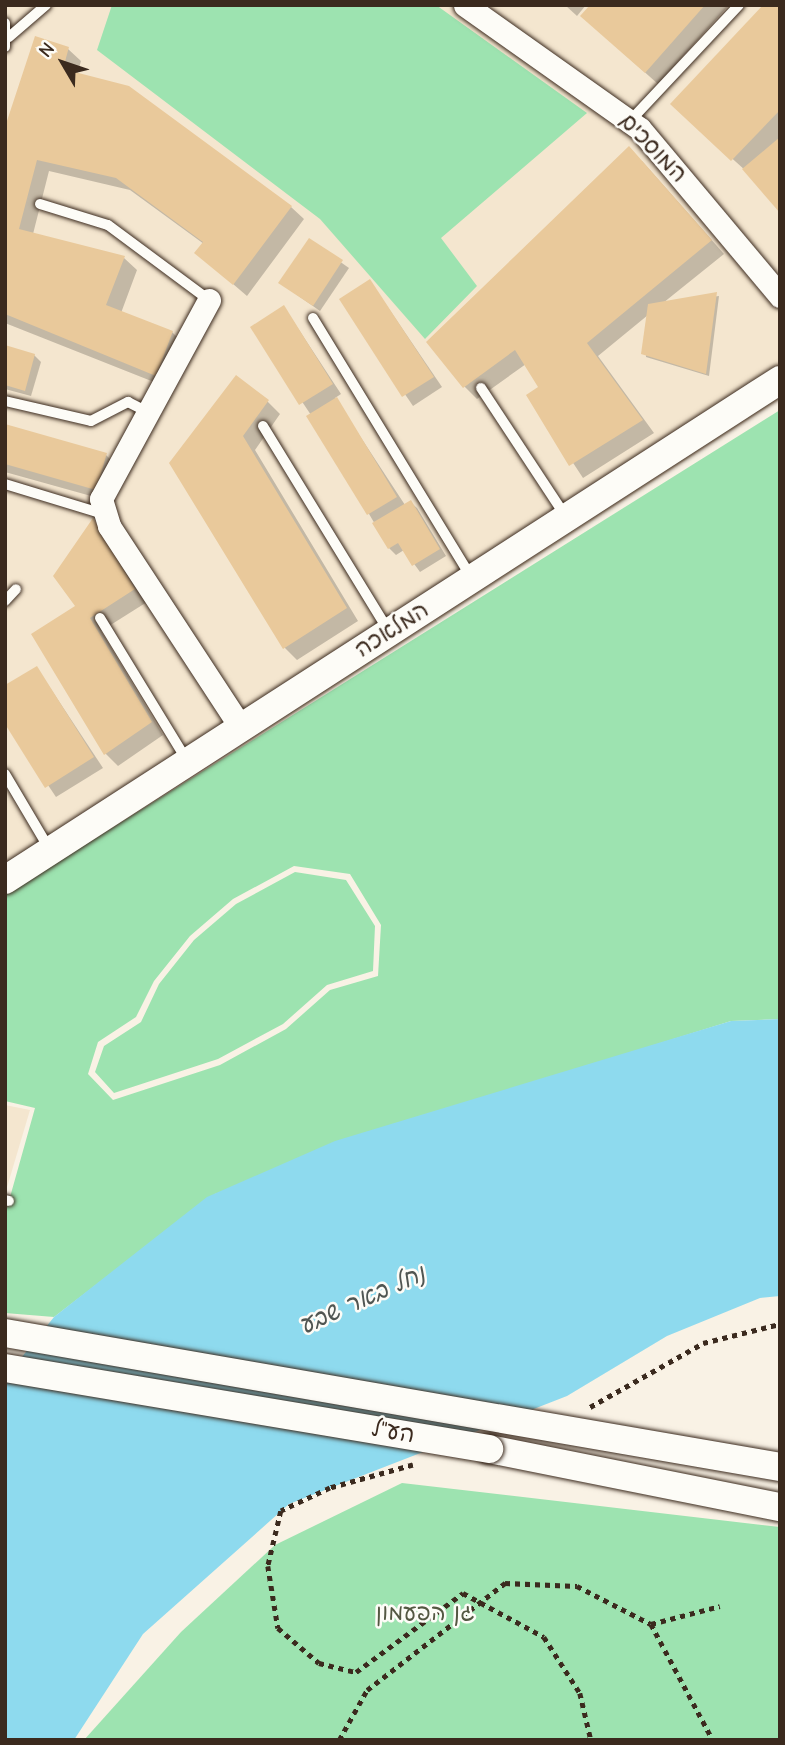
<!DOCTYPE html>
<meta charset="utf-8">
<style>
body{margin:0}
#map{position:relative;width:785px;height:1745px;overflow:hidden;background:#f9f2e5;font-family:"Comic Neue","Playpen Sans Hebrew",sans-serif}
div>[style]{position:absolute}
.built>*{inset:0;background:#f4e6cf}
.green>*{inset:0;background:#9de3b0}
.water>*{inset:0;background:#8edaee}
.shadow>*{inset:0;background:#0003}
.building>*{inset:0;background:#e9c99b}
.path>*{height:4.5px;margin-top:-2.25px;transform-origin:0;background:repeating-linear-gradient(90deg,#3b2a1e 0 5px,transparent 0 10px)}
.roads{filter:drop-shadow(0 0 2px #3b2a1e) drop-shadow(0 0 2px #3b2a1e)}
.service>*{height:10px;margin:-5px;padding:0 5px;transform-origin:5px;border-radius:5px;background:#fdfcf7}
.minor>*{height:23px;margin:-11.5px;padding:0 11.5px;transform-origin:11.5px;border-radius:11.5px;background:#fdfcf7}
.tertiary>*{height:28px;margin:-14px;padding:0 14px;transform-origin:14px;border-radius:14px;background:#fdfcf7}
.bridges{filter:drop-shadow(0 0 2px #3b2a1e) drop-shadow(0 0 2px #3b2a1e)}
.tertiary-bridge>*{height:28px;margin:-14px;padding:0 14px;transform-origin:14px;border-radius:14px;background:#fdfcf7}
span{translate:-50% -50%;white-space:nowrap;text-align:center;line-height:1.15;-webkit-text-stroke:5px #fdfcf7;paint-order:stroke}
.street-label{font-size:23px;color:#3b2a1e}
.park-label{font-size:23px;color:#545842}
.water-label{font-size:24px;color:#505652;font-style:italic}
.frame{position:absolute;inset:0;border:7px solid #3b2a1e;pointer-events:none}
.north{position:absolute;left:28px;top:28px;width:70px;height:70px;-webkit-text-stroke:5px #fdfcf7;paint-order:stroke;rotate:309deg;font-size:19px;font-weight:700;line-height:28px;text-align:center;color:#3b2a1e}
.north::after{content:'';display:block;margin:auto;width:24px;height:32px;background:#3b2a1e;clip-path:polygon(50% 0,100% 100%,50% 72%,0 100%)}
</style>
<div id="map">
<div class="built">
<div style="clip-path:polygon(5px 5px,780px 5px,780px 399px,5px 900px)"></div>
<div style="clip-path:polygon(5px 1105px,30px 1110px,5px 1194px)"></div>
</div>
<div class="green">
<div style="clip-path:polygon(112px 5px,436px 5px,587px 113px,441px 238px,477px 286px,425px 339px,320px 219px,97px 50px)"></div>
<div style="clip-path:polygon(evenodd,780px 410px,780px 1019px,731px 1021px,565px 1073px,215px 1194px,54px 1317px,5px 1313px,5px 1215px,35px 1108px,5px 1101px,5px 895px,780px 410px,294px 866px,350px 874px,381px 925px,378px 976px,330px 990px,286px 1029px,220px 1065px,113px 1100px,88px 1074px,98px 1042px,136px 1017px,154px 981px,190px 936px,233px 899px,294px 866px)"></div>
<div style="clip-path:polygon(295px 872px,346px 880px,375px 926px,373px 971px,327px 985px,283px 1024px,218px 1059px,114px 1093px,95px 1072px,104px 1046px,141px 1022px,159px 984px,194px 940px,236px 904px)"></div>
<div style="clip-path:polygon(402px 1483px,780px 1527px,780px 1740px,84px 1740px,181px 1632px,275px 1545px)"></div>
</div>
<div class="water">
<div style="clip-path:polygon(780px 1019px,780px 1296px,760px 1298px,667px 1336px,567px 1396px,289px 1504px,143px 1634px,74px 1740px,5px 1740px,5px 1378px,54px 1317px,207px 1197px,335px 1141px,731px 1021px)"></div>
</div>
<div class="shadow">
<div style="clip-path:polygon(565px 5px,586px 5px,577px 16px)"></div>
<div style="clip-path:polygon(592px 5px,729px 5px,658px 84px,595px 28px)"></div>
<div style="clip-path:polygon(780px 5px,780px 210px,746px 171px,685px 116px)"></div>
<div style="clip-path:polygon(68px 49px,81px 61px,77px 75px,291px 207px,304px 219px,247px 296px,197px 253px,204px 244px,130px 190px,49px 171px,33px 234px,124px 258px,137px 270px,121px 313px,172px 332px,185px 345px,169px 388px,5px 323px,5px 133px)"></div>
<div style="clip-path:polygon(642px 161px,724px 254px,663px 303px,719px 296px,709px 376px,646px 357px,648px 315px,598px 356px,654px 433px,583px 478px,529px 396px,540px 388px,526px 364px,477px 399px,464px 386px)"></div>
<div style="clip-path:polygon(309px 240px,349px 268px,320px 311px,280px 283px)"></div>
<div style="clip-path:polygon(370px 281px,442px 387px,413px 406px,341px 300px)"></div>
<div style="clip-path:polygon(284px 307px,341px 394px,335px 398px,405px 505px,410px 502px,417px 508px,446px 556px,420px 572px,404px 550px,396px 555px,389px 548px,311px 415px,252px 327px)"></div>
<div style="clip-path:polygon(5px 347px,34px 355px,41px 362px,31px 396px,5px 389px)"></div>
<div style="clip-path:polygon(267px 401px,280px 414px,255px 450px,358px 621px,297px 660px,285px 648px,171px 463px)"></div>
<div style="clip-path:polygon(5px 426px,106px 455px,119px 468px,109px 501px,5px 472px)"></div>
<div style="clip-path:polygon(93px 521px,147px 602px,101px 631px,163px 735px,118px 766px,105px 753px,77px 607px)"></div>
<div style="clip-path:polygon(37px 668px,103px 768px,56px 797px,5px 721px)"></div>
</div>
<div class="building">
<div style="clip-path:polygon(590px 5px,705px 5px,645px 73px,580px 16px)"></div>
<div style="clip-path:polygon(763px 5px,780px 5px,780px 110px,731px 161px,670px 104px)"></div>
<div style="clip-path:polygon(35px 36px,69px 47px,63px 69px,129px 86px,292px 206px,233px 285px,194px 253px,203px 242px,116px 178px,37px 160px,19px 229px,125px 256px,106px 305px,173px 331px,156px 376px,5px 314px,5px 127px)"></div>
<div style="clip-path:polygon(780px 137px,780px 213px,742px 169px)"></div>
<div style="clip-path:polygon(629px 146px,712px 240px,587px 343px,643px 420px,569px 466px,526px 395px,538px 387px,515px 350px,463px 388px,426px 342px)"></div>
<div style="clip-path:polygon(309px 238px,343px 260px,313px 306px,278px 283px)"></div>
<div style="clip-path:polygon(370px 279px,434px 377px,402px 397px,339px 299px)"></div>
<div style="clip-path:polygon(717px 292px,706px 374px,641px 354px,648px 304px)"></div>
<div style="clip-path:polygon(284px 305px,333px 384px,299px 405px,250px 327px)"></div>
<div style="clip-path:polygon(5px 345px,35px 354px,25px 391px,5px 385px)"></div>
<div style="clip-path:polygon(236px 375px,269px 400px,243px 436px,347px 608px,283px 649px,169px 463px)"></div>
<div style="clip-path:polygon(337px 397px,397px 497px,367px 515px,306px 416px)"></div>
<div style="clip-path:polygon(5px 424px,107px 453px,96px 490px,5px 464px)"></div>
<div style="clip-path:polygon(411px 500px,440px 549px,412px 566px,398px 543px,388px 549px,372px 523px)"></div>
<div style="clip-path:polygon(93px 518px,135px 589px,90px 618px,152px 722px,104px 755px,31px 634px,75px 606px,53px 576px)"></div>
<div style="clip-path:polygon(37px 666px,94px 757px,45px 788px,5px 724px,5px 685px)"></div>
</div>
<div class="path">
<div style="left:590px;top:1407px;width:130px;rotate:-29.5deg"></div>
<div style="left:703px;top:1343px;width:79px;rotate:-13.9deg"></div>
<div style="left:413px;top:1465px;width:86px;rotate:164.5deg"></div>
<div style="left:330px;top:1488px;width:54px;rotate:154.9deg"></div>
<div style="left:281px;top:1511px;width:57px;rotate:103.3deg"></div>
<div style="left:268px;top:1566px;width:63px;rotate:80.8deg"></div>
<div style="left:278px;top:1628px;width:54px;rotate:40.5deg"></div>
<div style="left:319px;top:1663px;width:38px;rotate:14deg"></div>
<div style="left:356px;top:1672px;width:133px;rotate:-36.4deg"></div>
<div style="left:463px;top:1593px;width:92px;rotate:28.5deg"></div>
<div style="left:544px;top:1637px;width:67px;rotate:57.3deg"></div>
<div style="left:580px;top:1693px;width:48px;rotate:76.8deg"></div>
<div style="left:651px;top:1624px;width:132px;rotate:61.9deg"></div>
<div style="left:339px;top:1740px;width:57px;rotate:-60.8deg"></div>
<div style="left:367px;top:1690px;width:175px;rotate:-37.8deg"></div>
<div style="left:505px;top:1583px;width:72px;rotate:2.4deg"></div>
<div style="left:577px;top:1586px;width:83px;rotate:27.2deg"></div>
<div style="left:651px;top:1624px;width:71px;rotate:-14.6deg"></div>
</div>
<div class="roads">
<div class="service">
<div style="left:5px;top:23px;width:24px;rotate:90deg"></div>
<div style="left:9px;top:37px;width:49px;rotate:-40.9deg"></div>
<div style="left:630px;top:121px;width:159px;rotate:-46.8deg"></div>
<div style="left:40px;top:204px;width:71px;rotate:17.2deg"></div>
<div style="left:108px;top:225px;width:126px;rotate:36.6deg"></div>
<div style="left:313px;top:318px;width:305px;rotate:58.6deg"></div>
<div style="left:481px;top:388px;width:154px;rotate:56.6deg"></div>
<div style="left:5px;top:401px;width:88px;rotate:13.1deg"></div>
<div style="left:91px;top:421px;width:42px;rotate:-27.2deg"></div>
<div style="left:128px;top:402px;width:22px;rotate:27deg"></div>
<div style="left:263px;top:426px;width:241px;rotate:58.5deg"></div>
<div style="left:5px;top:484px;width:102px;rotate:17deg"></div>
<div style="left:5px;top:601px;width:16px;rotate:-47deg"></div>
<div style="left:100px;top:618px;width:169px;rotate:58.6deg"></div>
<div style="left:5px;top:774px;width:88px;rotate:59.4deg"></div>
<div style="left:5px;top:1200px;width:4px;rotate:14deg"></div>
</div>
<div class="minor">
<div style="left:465px;top:5px;width:214px;rotate:35.3deg"></div>
<div style="left:640px;top:129px;width:218px;rotate:50deg"></div>
<div style="left:209px;top:300px;width:226px;rotate:118.5deg"></div>
<div style="left:101px;top:499px;width:28px;rotate:73deg"></div>
<div style="left:109px;top:526px;width:241px;rotate:56.8deg"></div>
</div>
<div class="tertiary">
<div style="left:5px;top:880px;width:922px;rotate:-32.83deg"></div>
<div style="left:5px;top:1333px;width:786px;rotate:9.81deg"></div>
<div style="left:489px;top:1449px;width:297px;rotate:11.3deg"></div>
</div>
</div>
<div class="bridges">
<div class="tertiary-bridge">
<div style="left:5px;top:1368px;width:491px;rotate:9.5deg"></div>
</div>
</div>
<div class="street-label">
<span style="left:653px;top:148px;rotate:46deg">המוסכים</span>
<span style="left:392px;top:630px;rotate:-33deg">המלאכה</span>
<span style="left:393px;top:1432px;rotate:10deg">הע"ל</span>
</div>
<div class="park-label">
<span style="left:425px;top:1613px">גן הפעמון</span>
</div>
<div class="water-label">
<span style="left:362px;top:1300px;rotate:-24deg">נחל באר שבע</span>
</div>
<div class="frame"></div>
<div class="north">N</div>
</div>
